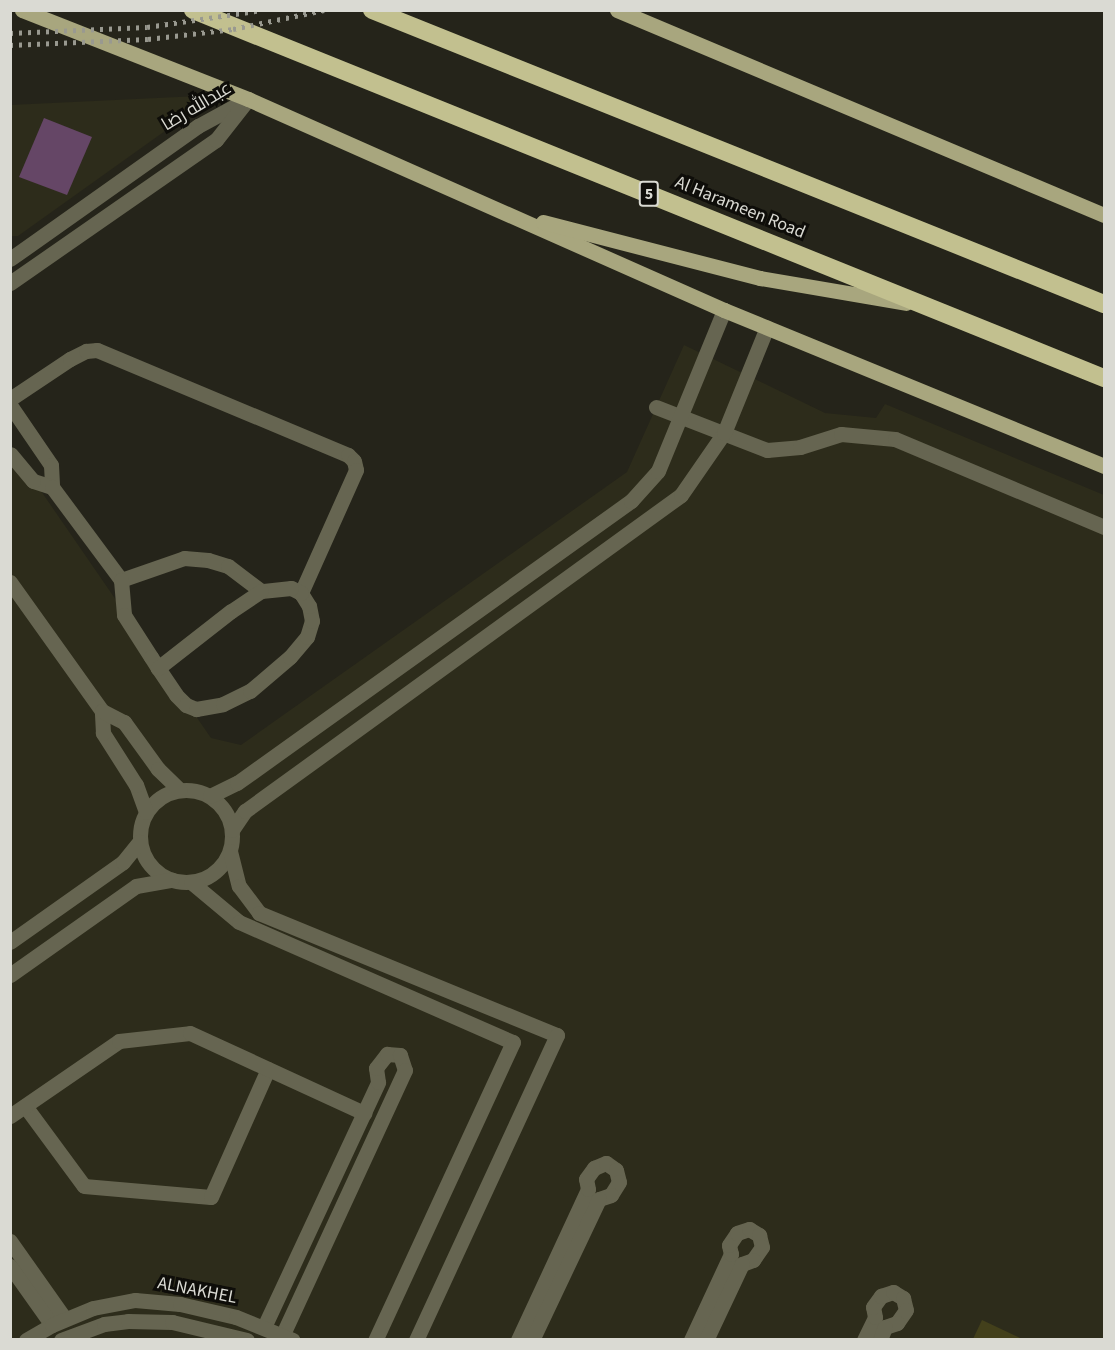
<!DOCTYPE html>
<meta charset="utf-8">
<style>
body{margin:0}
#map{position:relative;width:1115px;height:1350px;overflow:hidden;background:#25241a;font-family:"Source Sans 3",Cairo,sans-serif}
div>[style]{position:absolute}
.built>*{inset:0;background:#2d2c1b}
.green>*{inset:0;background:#43401b}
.building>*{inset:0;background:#654666}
.minor>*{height:15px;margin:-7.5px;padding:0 7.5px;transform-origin:7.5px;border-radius:7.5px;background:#666551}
.minor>.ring{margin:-7.5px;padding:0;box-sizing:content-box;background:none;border:15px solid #666551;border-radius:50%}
.major>*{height:15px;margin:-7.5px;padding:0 7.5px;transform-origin:7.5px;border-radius:7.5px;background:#a8a67e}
.highway>*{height:18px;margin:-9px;padding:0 9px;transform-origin:9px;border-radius:9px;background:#c2c08f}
.rail>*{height:4.5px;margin-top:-2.25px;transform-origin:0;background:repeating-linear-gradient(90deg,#999990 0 3px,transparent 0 9px)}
span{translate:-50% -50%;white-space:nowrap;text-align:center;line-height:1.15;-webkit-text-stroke:6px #0e0d09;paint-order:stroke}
.shield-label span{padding:2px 4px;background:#0e0d09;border:2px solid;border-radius:4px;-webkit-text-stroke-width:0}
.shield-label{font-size:16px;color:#dadad3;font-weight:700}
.street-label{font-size:18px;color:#dadad3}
.frame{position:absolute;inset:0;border:12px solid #dadad3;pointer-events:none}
</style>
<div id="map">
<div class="built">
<div style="clip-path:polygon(199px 96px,200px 106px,18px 236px,11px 236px,10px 105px)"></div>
<div style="clip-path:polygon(684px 345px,825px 413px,876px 418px,885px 404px,1104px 495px,1104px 1339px,11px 1339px,10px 446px,211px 738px,241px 745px,627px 472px)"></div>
</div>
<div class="green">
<div style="clip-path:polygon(982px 1320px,1020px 1338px,1019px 1339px,973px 1339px)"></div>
</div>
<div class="building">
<div style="clip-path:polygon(44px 118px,92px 137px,67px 195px,19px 177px)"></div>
</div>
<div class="minor">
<div style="left:10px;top:259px;width:230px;rotate:-35.3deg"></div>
<div style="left:198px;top:126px;width:50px;rotate:-28.6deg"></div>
<div style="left:10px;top:283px;width:251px;rotate:-34.8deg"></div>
<div style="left:216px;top:140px;width:52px;rotate:-52deg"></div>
<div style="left:10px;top:399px;width:72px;rotate:-33.7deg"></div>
<div style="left:70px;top:359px;width:18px;rotate:-27deg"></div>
<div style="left:86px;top:351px;width:11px;rotate:-5deg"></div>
<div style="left:97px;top:350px;width:272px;rotate:22.7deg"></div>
<div style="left:348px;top:455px;width:8px;rotate:45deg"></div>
<div style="left:354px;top:461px;width:9px;rotate:77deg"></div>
<div style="left:356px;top:470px;width:135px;rotate:114.1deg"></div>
<div style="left:10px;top:405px;width:73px;rotate:55.7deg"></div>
<div style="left:51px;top:465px;width:22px;rotate:87deg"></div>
<div style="left:52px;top:487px;width:20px;rotate:-162deg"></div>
<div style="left:33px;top:481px;width:35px;rotate:-130deg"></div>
<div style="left:656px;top:407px;width:119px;rotate:21.2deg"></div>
<div style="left:767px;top:450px;width:33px;rotate:-5deg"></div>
<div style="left:800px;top:447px;width:43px;rotate:-17.6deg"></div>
<div style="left:841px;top:434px;width:54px;rotate:5.3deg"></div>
<div style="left:895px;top:439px;width:227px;rotate:22.8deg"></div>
<div style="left:52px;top:487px;width:116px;rotate:53.4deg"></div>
<div style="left:121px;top:580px;width:67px;rotate:-19.2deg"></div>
<div style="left:184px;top:558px;width:24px;rotate:5deg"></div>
<div style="left:208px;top:560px;width:21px;rotate:17deg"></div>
<div style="left:228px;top:566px;width:41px;rotate:37.1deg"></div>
<div style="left:121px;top:580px;width:35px;rotate:85deg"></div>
<div style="left:124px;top:615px;width:50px;rotate:57.3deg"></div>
<div style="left:151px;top:657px;width:13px;rotate:58deg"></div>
<div style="left:158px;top:668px;width:32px;rotate:56deg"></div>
<div style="left:176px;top:695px;width:14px;rotate:45deg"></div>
<div style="left:186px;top:705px;width:11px;rotate:22deg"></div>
<div style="left:196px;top:709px;width:27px;rotate:-10deg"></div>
<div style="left:223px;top:704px;width:30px;rotate:-26deg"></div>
<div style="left:250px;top:691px;width:52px;rotate:-40.4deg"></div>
<div style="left:290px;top:657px;width:26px;rotate:-50deg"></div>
<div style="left:307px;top:637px;width:17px;rotate:-73deg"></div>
<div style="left:312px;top:621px;width:15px;rotate:-101deg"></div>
<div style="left:309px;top:606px;width:15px;rotate:-122deg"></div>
<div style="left:301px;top:593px;width:11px;rotate:-153deg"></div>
<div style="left:291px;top:588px;width:30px;rotate:174deg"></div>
<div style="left:261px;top:591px;width:36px;rotate:146deg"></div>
<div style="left:231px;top:611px;width:93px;rotate:142deg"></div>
<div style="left:10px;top:582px;width:158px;rotate:54.5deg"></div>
<div class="ring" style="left:140px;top:790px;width:77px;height:77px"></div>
<div style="left:210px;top:796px;width:30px;rotate:-26deg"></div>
<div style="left:237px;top:783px;width:485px;rotate:-35.6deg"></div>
<div style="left:631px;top:501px;width:40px;rotate:-48deg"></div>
<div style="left:658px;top:471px;width:174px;rotate:-67.7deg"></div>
<div style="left:146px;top:812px;width:29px;rotate:-110deg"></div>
<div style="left:136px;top:785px;width:62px;rotate:-122.4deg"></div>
<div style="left:103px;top:733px;width:22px;rotate:-93deg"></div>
<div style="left:102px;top:711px;width:25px;rotate:27deg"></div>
<div style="left:124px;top:722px;width:58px;rotate:54.1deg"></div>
<div style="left:158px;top:769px;width:30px;rotate:44deg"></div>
<div style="left:232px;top:830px;width:23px;rotate:-56deg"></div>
<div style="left:245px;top:811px;width:538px;rotate:-35.93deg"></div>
<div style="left:681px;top:495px;width:75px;rotate:-55.3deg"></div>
<div style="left:724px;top:433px;width:114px;rotate:-67.9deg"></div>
<div style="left:230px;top:851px;width:36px;rotate:76deg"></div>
<div style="left:239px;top:886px;width:34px;rotate:53deg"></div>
<div style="left:259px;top:913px;width:322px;rotate:22.3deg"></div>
<div style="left:557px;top:1035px;width:336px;rotate:114.8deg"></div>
<div style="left:191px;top:882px;width:62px;rotate:39.8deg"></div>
<div style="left:239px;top:922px;width:299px;rotate:23.7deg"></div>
<div style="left:513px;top:1042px;width:328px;rotate:114.8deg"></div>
<div style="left:10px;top:942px;width:138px;rotate:-35.3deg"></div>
<div style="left:123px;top:862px;width:26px;rotate:-51deg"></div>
<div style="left:10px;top:975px;width:154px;rotate:-35.2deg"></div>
<div style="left:136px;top:886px;width:36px;rotate:-10deg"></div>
<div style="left:25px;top:1106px;width:99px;rotate:53.6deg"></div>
<div style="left:84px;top:1186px;width:127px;rotate:5deg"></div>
<div style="left:211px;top:1197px;width:140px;rotate:-66deg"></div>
<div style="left:10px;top:1116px;width:132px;rotate:-34.5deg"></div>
<div style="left:119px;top:1041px;width:71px;rotate:-6.4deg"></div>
<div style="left:190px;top:1033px;width:192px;rotate:24.7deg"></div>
<div style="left:10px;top:1241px;width:95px;rotate:54.8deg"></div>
<div style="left:10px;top:1266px;width:72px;rotate:54.6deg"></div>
<div style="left:264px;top:1327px;width:270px;rotate:-65deg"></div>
<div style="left:378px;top:1082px;width:14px;rotate:-98deg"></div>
<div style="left:376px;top:1068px;width:18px;rotate:-52deg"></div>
<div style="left:387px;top:1054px;width:13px;rotate:4deg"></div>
<div style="left:400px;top:1055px;width:16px;rotate:72deg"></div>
<div style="left:405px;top:1070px;width:298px;rotate:114.8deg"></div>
<div style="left:26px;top:1340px;width:30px;rotate:-30deg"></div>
<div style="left:52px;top:1325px;width:44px;rotate:-22.5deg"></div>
<div style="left:93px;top:1308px;width:43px;rotate:-10.8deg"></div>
<div style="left:135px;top:1300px;width:45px;rotate:5.1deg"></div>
<div style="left:180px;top:1304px;width:57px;rotate:13.1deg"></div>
<div style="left:236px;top:1317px;width:61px;rotate:22deg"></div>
<div style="left:61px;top:1340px;width:46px;rotate:-20.4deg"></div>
<div style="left:104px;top:1324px;width:24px;rotate:-7deg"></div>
<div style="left:128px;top:1321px;width:44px;rotate:1.3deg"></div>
<div style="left:172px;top:1322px;width:77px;rotate:13.5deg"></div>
<div style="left:518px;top:1340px;width:166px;rotate:-65.1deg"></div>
<div style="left:588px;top:1189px;width:10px;rotate:-101deg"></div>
<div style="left:586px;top:1179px;width:14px;rotate:-54deg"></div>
<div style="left:594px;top:1168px;width:13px;rotate:-23deg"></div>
<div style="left:606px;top:1163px;width:12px;rotate:35deg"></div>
<div style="left:616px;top:1170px;width:12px;rotate:76deg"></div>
<div style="left:619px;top:1182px;width:15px;rotate:122deg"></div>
<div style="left:611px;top:1195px;width:13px;rotate:162deg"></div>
<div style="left:599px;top:1199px;width:156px;rotate:115.4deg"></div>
<div style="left:691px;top:1340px;width:95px;rotate:-65.1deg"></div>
<div style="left:731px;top:1254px;width:9px;rotate:-103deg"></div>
<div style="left:729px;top:1245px;width:14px;rotate:-56deg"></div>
<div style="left:737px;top:1233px;width:13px;rotate:-18deg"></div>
<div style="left:749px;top:1229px;width:12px;rotate:31deg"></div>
<div style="left:759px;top:1235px;width:12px;rotate:76deg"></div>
<div style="left:762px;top:1247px;width:16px;rotate:125deg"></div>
<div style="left:753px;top:1260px;width:12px;rotate:160deg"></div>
<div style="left:742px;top:1264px;width:84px;rotate:115.3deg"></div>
<div style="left:864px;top:1340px;width:25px;rotate:-64deg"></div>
<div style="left:875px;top:1317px;width:10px;rotate:-101deg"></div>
<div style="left:873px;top:1307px;width:14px;rotate:-54deg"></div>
<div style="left:881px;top:1296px;width:13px;rotate:-18deg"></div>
<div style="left:893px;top:1292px;width:12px;rotate:31deg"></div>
<div style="left:903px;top:1298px;width:12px;rotate:76deg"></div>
<div style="left:906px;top:1310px;width:16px;rotate:125deg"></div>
<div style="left:897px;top:1323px;width:13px;rotate:162deg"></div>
<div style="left:885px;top:1327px;width:14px;rotate:111deg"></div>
</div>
<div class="major">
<div style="left:22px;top:10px;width:243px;rotate:21.5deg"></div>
<div style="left:248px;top:99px;width:521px;rotate:23.91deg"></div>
<div style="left:724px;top:310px;width:411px;rotate:22.3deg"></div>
<div style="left:617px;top:10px;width:528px;rotate:22.83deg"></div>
<div style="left:543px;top:222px;width:224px;rotate:14.5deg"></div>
<div style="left:760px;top:278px;width:148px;rotate:9.7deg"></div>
</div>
<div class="highway">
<div style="left:193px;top:10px;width:983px;rotate:22deg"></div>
<div style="left:372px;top:10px;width:789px;rotate:21.88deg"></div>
</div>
<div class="rail">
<div style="left:10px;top:33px;width:137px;rotate:-2.5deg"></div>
<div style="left:147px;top:27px;width:116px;rotate:-8.4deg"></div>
<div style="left:10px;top:45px;width:138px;rotate:-2.5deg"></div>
<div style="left:148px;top:39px;width:86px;rotate:-6.7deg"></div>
<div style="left:233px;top:29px;width:93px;rotate:-11.8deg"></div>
</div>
<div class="shield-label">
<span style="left:649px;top:194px">5</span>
</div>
<div class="street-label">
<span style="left:197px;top:107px;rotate:-31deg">عبدالله رضا</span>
<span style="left:740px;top:208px;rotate:22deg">Al Harameen Road</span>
<span style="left:197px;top:1291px;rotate:11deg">ALNAKHEL</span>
</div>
<div class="frame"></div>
</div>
